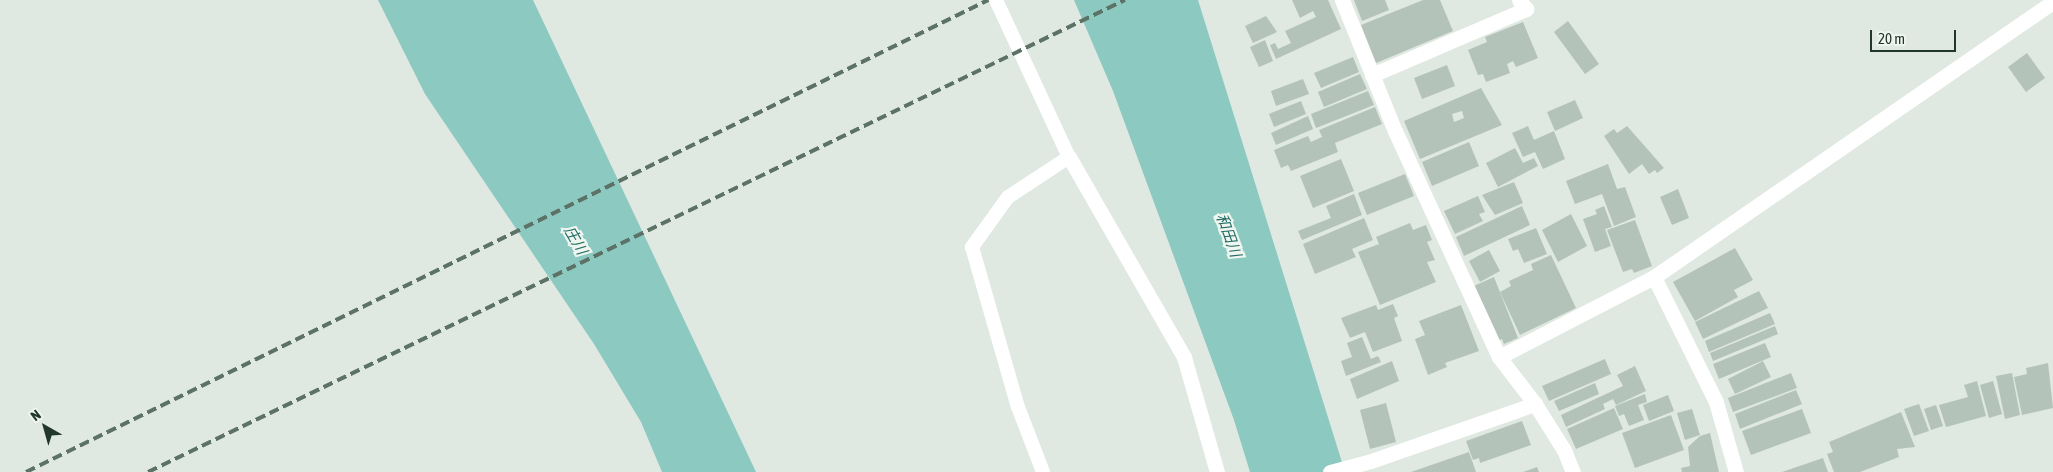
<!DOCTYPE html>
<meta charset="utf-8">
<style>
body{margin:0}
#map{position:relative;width:2053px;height:472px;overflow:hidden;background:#dfe8e1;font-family:"Asap Condensed","Noto Sans JP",sans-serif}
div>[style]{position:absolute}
.water>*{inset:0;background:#8bc9c1}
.building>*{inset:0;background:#b4c3ba}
.service>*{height:14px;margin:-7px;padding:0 7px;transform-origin:7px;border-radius:7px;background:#fff}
.minor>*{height:15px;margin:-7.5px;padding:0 7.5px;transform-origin:7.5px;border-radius:7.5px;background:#fff}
.rail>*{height:4px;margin-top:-2px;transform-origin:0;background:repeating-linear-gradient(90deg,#5c7266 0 10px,transparent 0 15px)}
span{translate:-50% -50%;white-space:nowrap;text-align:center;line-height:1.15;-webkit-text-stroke:4.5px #eff6f0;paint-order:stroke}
.water-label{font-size:15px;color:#226c64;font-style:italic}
.north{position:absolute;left:20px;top:402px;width:50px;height:50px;-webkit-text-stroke:4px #eff6f0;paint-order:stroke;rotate:322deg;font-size:14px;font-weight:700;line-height:20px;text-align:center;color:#22372b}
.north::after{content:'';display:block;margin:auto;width:18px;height:22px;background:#22372b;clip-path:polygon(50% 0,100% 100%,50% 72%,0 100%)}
.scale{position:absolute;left:1870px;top:30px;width:86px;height:22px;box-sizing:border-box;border:2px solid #22372b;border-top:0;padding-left:6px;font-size:15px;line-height:18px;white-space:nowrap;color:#22372b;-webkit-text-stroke:4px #eff6f0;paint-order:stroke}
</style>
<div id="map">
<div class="water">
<div style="clip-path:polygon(378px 0,533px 0,756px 472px,662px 472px,641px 422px,594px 344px,425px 94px)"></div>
<div style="clip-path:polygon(1074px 0,1198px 0,1345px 472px,1250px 472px,1234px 420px,1113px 91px)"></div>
</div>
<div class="building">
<div style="clip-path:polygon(1292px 0,1328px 0,1341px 29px,1276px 59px,1270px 45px,1275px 43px,1278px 49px,1291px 43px,1285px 31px,1316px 17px,1313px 11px,1300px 18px)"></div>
<div style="clip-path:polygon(1354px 0,1385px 0,1389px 10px,1362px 21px)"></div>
<div style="clip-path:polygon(1423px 0,1440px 0,1453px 31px,1376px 63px,1361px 25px)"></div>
<div style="clip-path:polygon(1266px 16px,1277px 32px,1253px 43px,1245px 26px)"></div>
<div style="clip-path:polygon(1568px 21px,1599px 64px,1585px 74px,1554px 32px)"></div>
<div style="clip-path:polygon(1523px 22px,1538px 58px,1516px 67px,1513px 61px,1507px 64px,1510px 73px,1486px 82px,1483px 74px,1478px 75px,1468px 50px,1487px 42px,1485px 37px)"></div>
<div style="clip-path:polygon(1265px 40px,1273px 61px,1259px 67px,1250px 47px)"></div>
<div style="clip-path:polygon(2027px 53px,2045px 78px,2026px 92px,2008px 67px)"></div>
<div style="clip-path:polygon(1353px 57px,1359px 72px,1321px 88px,1314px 73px)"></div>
<div style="clip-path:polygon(1447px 65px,1455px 86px,1422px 99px,1414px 78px)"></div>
<div style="clip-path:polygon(1360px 74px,1367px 89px,1324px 107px,1318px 92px)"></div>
<div style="clip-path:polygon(1303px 79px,1309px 94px,1276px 106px,1271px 91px)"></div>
<div style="clip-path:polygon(evenodd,1481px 88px,1502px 125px,1420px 159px,1404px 121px,1481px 88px,1462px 111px,1464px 118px,1454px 122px,1452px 114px,1462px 111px)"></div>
<div style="clip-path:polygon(1368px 91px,1374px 105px,1316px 128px,1311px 114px)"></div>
<div style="clip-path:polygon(1575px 100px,1583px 118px,1555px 131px,1547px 112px)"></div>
<div style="clip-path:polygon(1301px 101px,1306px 114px,1274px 127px,1269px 114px)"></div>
<div style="clip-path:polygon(1375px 107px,1382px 124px,1335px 143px,1338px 152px,1291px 171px,1288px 165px,1281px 168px,1274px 150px,1308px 136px,1311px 142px,1322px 137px,1319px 130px)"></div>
<div style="clip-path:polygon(1308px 116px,1313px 129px,1276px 145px,1271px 133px)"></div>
<div style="clip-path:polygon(1528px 126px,1534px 140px,1554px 131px,1565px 159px,1543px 169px,1535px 152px,1523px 157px,1512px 133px)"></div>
<div style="clip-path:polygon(1627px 126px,1664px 168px,1657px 173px,1655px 170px,1649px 174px,1642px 164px,1629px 174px,1604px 136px,1614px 129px,1617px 133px)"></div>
<div style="clip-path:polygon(1469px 142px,1479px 166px,1432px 186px,1422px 162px)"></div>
<div style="clip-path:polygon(1515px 148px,1523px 163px,1534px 158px,1538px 166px,1498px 187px,1486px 163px)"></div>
<div style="clip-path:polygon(1341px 159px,1354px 191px,1313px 208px,1300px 176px)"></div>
<div style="clip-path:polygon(1608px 164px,1617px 189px,1625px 187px,1636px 217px,1614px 226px,1602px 194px,1575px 204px,1566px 181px)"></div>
<div style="clip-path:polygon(1405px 174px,1414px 196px,1367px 215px,1358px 193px)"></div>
<div style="clip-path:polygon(1514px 182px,1523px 203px,1495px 215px,1482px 195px)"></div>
<div style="clip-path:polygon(1678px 189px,1689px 218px,1672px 225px,1660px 197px)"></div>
<div style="clip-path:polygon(1354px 194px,1362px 215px,1302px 240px,1298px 231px,1331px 218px,1326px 206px)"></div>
<div style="clip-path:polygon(1478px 196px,1485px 212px,1479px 214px,1483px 221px,1455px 234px,1444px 211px)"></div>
<div style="clip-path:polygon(1522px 206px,1530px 225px,1464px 256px,1456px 237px)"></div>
<div style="clip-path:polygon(1604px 206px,1612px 227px,1605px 229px,1611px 246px,1595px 252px,1583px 219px,1597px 214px,1595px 210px)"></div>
<div style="clip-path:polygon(1571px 214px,1587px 246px,1558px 262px,1542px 230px)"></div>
<div style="clip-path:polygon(1364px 218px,1373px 240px,1352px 249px,1356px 257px,1315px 274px,1303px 244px)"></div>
<div style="clip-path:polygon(1635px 220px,1652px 266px,1634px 273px,1632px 269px,1623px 272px,1607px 230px)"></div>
<div style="clip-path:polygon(1410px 223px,1413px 230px,1426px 225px,1432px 240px,1427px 242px,1435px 260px,1427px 262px,1436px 282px,1380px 305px,1358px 252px,1379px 244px,1376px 237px)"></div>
<div style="clip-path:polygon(1536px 228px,1547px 254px,1524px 263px,1518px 249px,1513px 251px,1508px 239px)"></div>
<div style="clip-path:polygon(1735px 248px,1753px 280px,1734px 290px,1738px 297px,1695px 321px,1673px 282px)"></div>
<div style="clip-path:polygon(1489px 250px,1500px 271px,1480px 282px,1469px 261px)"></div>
<div style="clip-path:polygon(1551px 255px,1576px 308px,1520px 335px,1500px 292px,1511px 286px,1509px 281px,1533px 270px,1531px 264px)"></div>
<div style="clip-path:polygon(1494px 277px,1518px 338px,1504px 344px,1502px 339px,1497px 341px,1474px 286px)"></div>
<div style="clip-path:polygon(1759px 291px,1768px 308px,1703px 339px,1695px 322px)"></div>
<div style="clip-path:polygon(1393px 304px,1398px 316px,1394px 318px,1402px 341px,1373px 352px,1365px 332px,1350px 338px,1341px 318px,1376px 305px,1378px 310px)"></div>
<div style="clip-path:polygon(1461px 305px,1479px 351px,1445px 363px,1447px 367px,1428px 375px,1415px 339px,1425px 335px,1419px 321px)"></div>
<div style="clip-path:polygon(1770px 313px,1775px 324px,1709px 352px,1705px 341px)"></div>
<div style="clip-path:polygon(1775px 326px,1778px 334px,1713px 361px,1710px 353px)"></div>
<div style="clip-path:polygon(1362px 337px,1371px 359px,1378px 356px,1381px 362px,1346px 376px,1341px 361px,1352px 357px,1347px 343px)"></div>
<div style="clip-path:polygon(1765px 343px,1771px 357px,1719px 379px,1713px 364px)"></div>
<div style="clip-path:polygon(1605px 359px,1611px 374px,1549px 401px,1542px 386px)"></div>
<div style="clip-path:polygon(1392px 361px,1399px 381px,1357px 399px,1350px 379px)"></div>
<div style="clip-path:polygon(1763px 361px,1771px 377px,1735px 394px,1728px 379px)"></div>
<div style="clip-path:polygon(2048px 363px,2053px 408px,2022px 415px,2014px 377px,2027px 374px,2026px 368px)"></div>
<div style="clip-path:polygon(1635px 366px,1646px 391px,1616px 405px,1613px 399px,1603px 404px,1605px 409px,1566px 427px,1561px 415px,1623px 386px,1617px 375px)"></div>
<div style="clip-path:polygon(1791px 373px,1797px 388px,1733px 412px,1728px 398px)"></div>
<div style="clip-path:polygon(2012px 373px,2020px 415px,2005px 419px,1996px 376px)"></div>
<div style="clip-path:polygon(1977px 381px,1986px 416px,1946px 427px,1939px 405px,1968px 397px,1964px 385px)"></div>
<div style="clip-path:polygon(1993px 381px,2002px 414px,1989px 418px,1980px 385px)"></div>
<div style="clip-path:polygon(1595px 383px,1599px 394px,1559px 411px,1554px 401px)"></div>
<div style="clip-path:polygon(1796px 390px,1802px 404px,1740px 429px,1735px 414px)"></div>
<div style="clip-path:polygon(1645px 394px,1647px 402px,1638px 405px,1644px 420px,1629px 426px,1624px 414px,1619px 416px,1615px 406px)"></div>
<div style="clip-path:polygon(1668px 395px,1674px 411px,1649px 421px,1643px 405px)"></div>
<div style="clip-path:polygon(1386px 403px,1396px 442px,1370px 449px,1360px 410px)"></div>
<div style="clip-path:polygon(1919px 404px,1929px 431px,1914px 436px,1904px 409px)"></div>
<div style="clip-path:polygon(1936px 405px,1943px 426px,1931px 430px,1924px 409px)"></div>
<div style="clip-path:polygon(1614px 408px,1623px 429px,1576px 449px,1567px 429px)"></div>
<div style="clip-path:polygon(1692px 409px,1700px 435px,1685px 440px,1677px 413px)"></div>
<div style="clip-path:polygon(1802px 409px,1811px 433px,1751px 455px,1742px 431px)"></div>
<div style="clip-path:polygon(1901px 412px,1915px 447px,1897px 449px,1899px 457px,1860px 472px,1834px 472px,1827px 454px,1833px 452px,1829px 442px)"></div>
<div style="clip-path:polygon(1671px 415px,1684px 450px,1635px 468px,1622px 433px)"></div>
<div style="clip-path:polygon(1522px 421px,1531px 445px,1480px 463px,1479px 458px,1473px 460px,1466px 441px)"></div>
<div style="clip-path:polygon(1710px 433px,1719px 472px,1682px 472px,1681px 468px,1690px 466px,1688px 447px,1700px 436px)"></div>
<div style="clip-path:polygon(1469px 452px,1476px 472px,1411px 472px)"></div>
<div style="clip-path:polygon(1823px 458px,1828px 472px,1782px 472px)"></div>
<div style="clip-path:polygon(1537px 467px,1539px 472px,1523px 472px)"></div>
</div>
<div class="service">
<div style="left:996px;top:0;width:173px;rotate:65.1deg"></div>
<div style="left:1069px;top:157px;width:73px;rotate:146.7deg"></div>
<div style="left:1008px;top:197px;width:62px;rotate:125.8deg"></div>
<div style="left:972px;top:247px;width:166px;rotate:74deg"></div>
<div style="left:1018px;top:407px;width:70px;rotate:69deg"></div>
</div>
<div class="minor">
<div style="left:1342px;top:0;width:141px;rotate:68deg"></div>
<div style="left:1395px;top:131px;width:249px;rotate:65.3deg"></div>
<div style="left:1499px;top:357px;width:59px;rotate:52.5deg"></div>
<div style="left:1535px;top:404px;width:54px;rotate:57.8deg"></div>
<div style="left:1564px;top:450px;width:24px;rotate:68deg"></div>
<div style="left:1372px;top:75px;width:168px;rotate:-23.2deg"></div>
<div style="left:1526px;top:9px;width:11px;rotate:-128deg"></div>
<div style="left:1069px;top:157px;width:231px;rotate:60.1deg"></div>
<div style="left:1184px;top:357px;width:120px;rotate:74deg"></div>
<div style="left:1654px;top:277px;width:140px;rotate:63.6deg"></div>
<div style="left:1716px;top:402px;width:73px;rotate:74.1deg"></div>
<div style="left:1499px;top:357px;width:174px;rotate:-27.3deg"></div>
<div style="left:1654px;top:277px;width:485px;rotate:-34.6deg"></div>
<div style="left:1330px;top:472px;width:42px;rotate:-15deg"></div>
<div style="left:1371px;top:461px;width:174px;rotate:-19.2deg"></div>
</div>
<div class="rail">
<div style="left:26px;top:472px;width:1072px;rotate:-26.13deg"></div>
<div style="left:148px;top:472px;width:1085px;rotate:-25.79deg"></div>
</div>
<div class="water-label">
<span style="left:1229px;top:235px;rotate:70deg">和田川</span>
<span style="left:576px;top:240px;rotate:60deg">庄川</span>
</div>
<div class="north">N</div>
<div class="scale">20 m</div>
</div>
